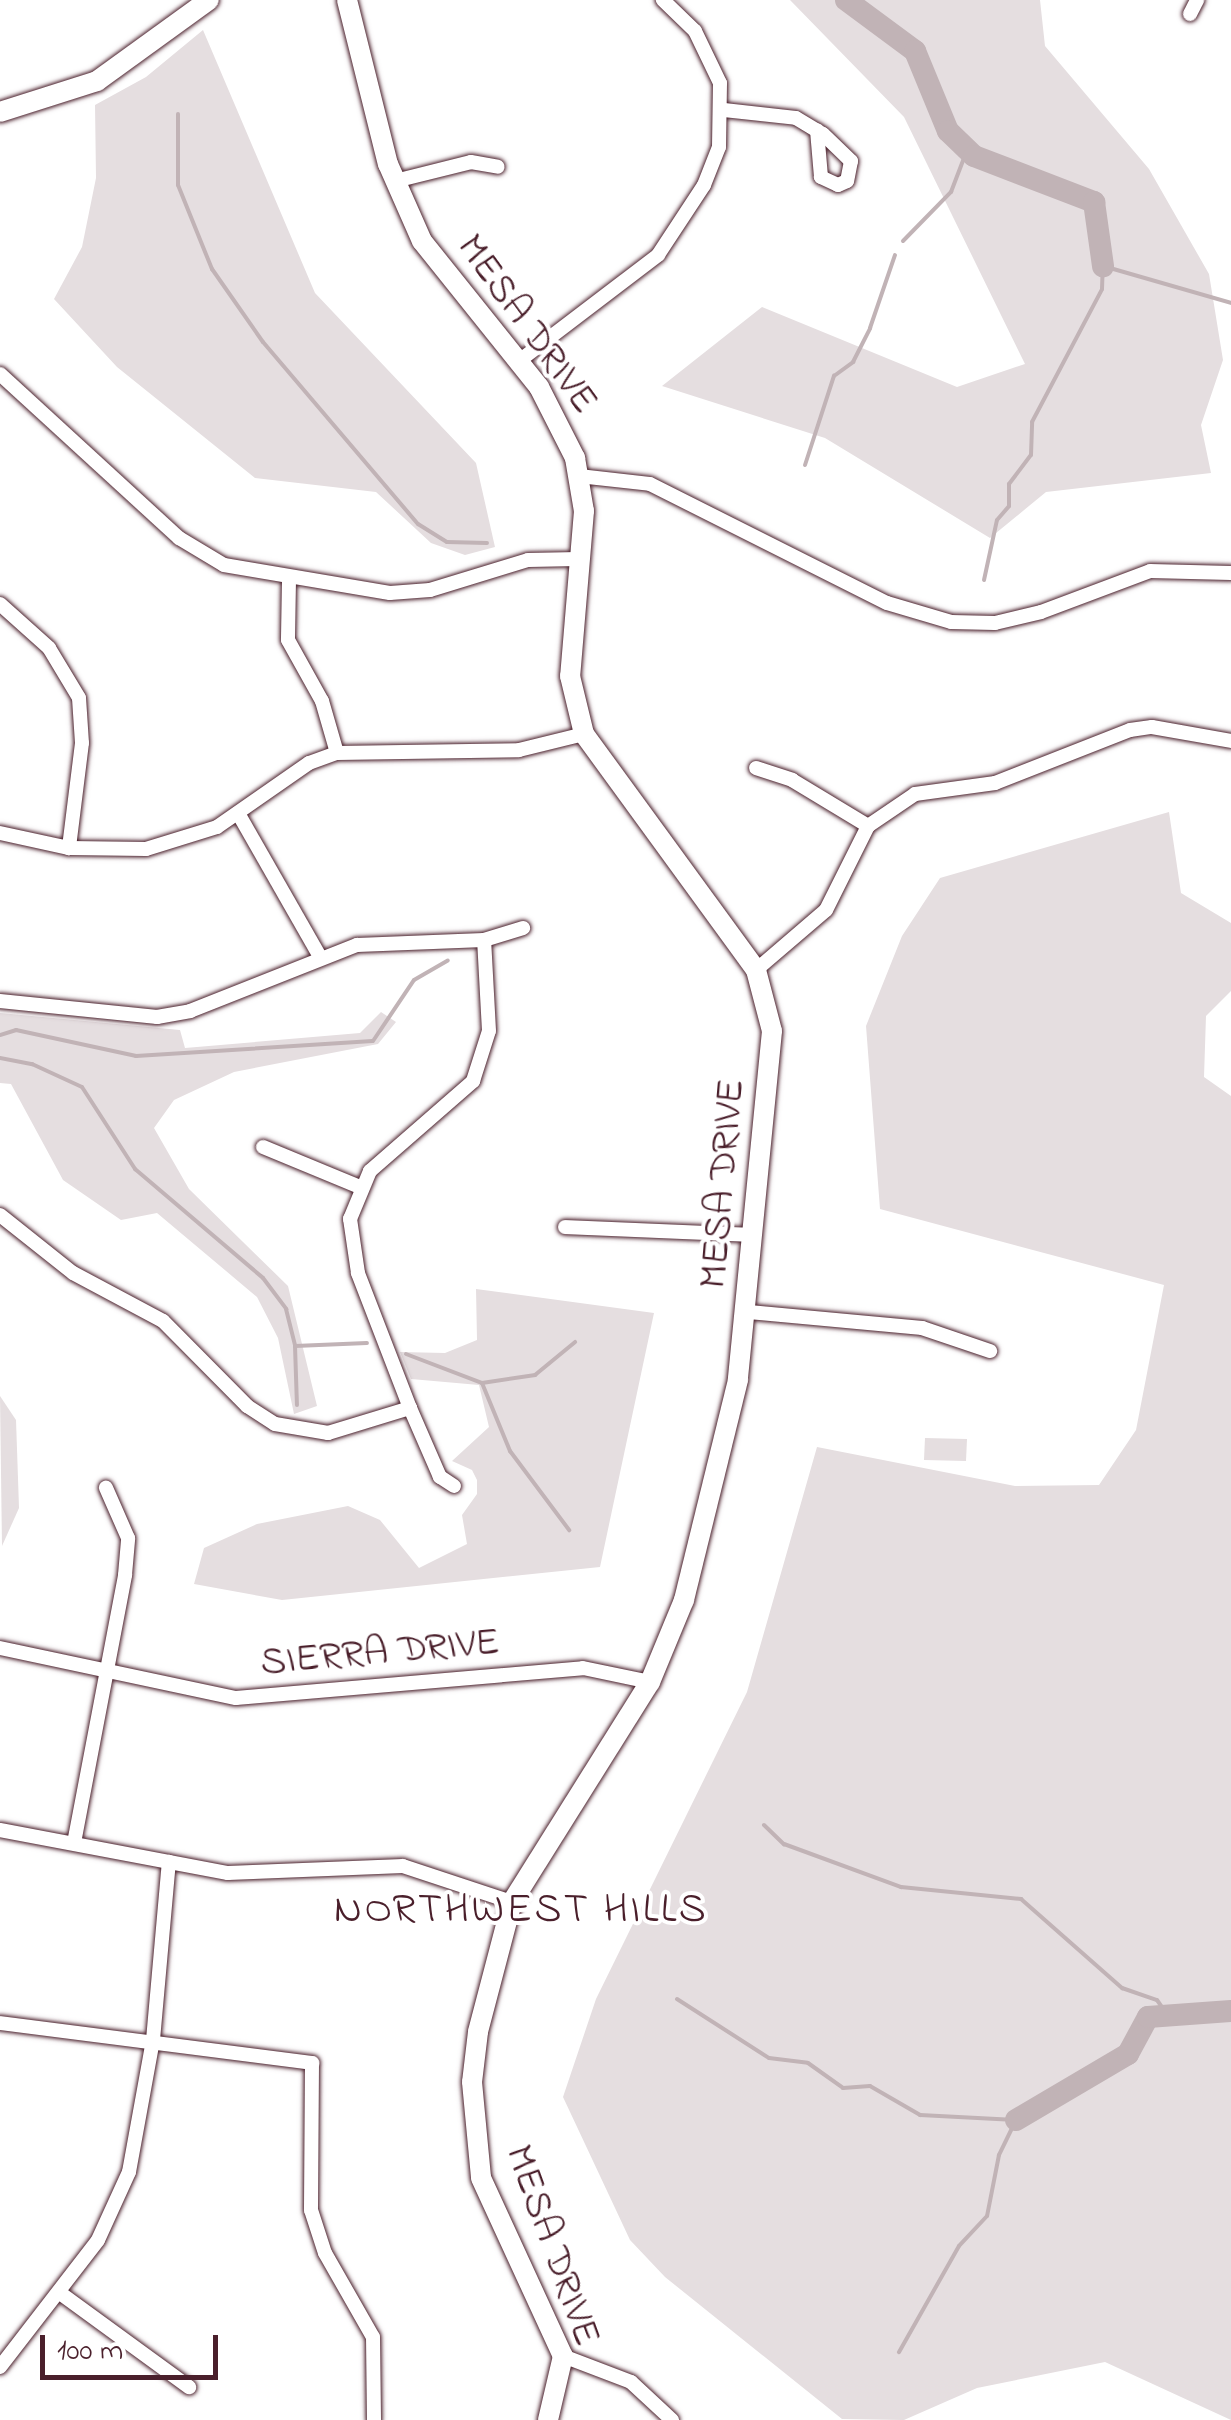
<!DOCTYPE html>
<style>
body{margin:0}
#map{position:relative;width:1231px;height:2420px;overflow:hidden;background:#fff;font-family:"Indie Flower",sans-serif}
div>[style]{position:absolute}
.green>*{inset:0;background:#e5dee0}
.stream>*{height:4px;margin:-2px;padding:0 2px;transform-origin:2px;border-radius:2px;background:#c1b3b6}
.river>*{height:22px;margin:-11px;padding:0 11px;transform-origin:11px;border-radius:11px;background:#c1b3b6}
.roads{filter:drop-shadow(0 0 2px #4a1f2b) drop-shadow(0 0 2px #4a1f2b)}
.street>*{height:14px;margin:-7px;padding:0 7px;transform-origin:7px;border-radius:7px;background:#fff}
.secondary>*{height:20px;margin:-10px;padding:0 10px;transform-origin:10px;border-radius:10px;background:#fff}
span{translate:-50% -50%;white-space:nowrap;text-align:center;line-height:1.15;-webkit-text-stroke:8px #fff;paint-order:stroke}
.street-label{font-size:40px;color:#4a1f2b}
.neighbourhood-label{font-size:42px;color:#4a1f2b;letter-spacing:2.5px}
.scale{position:absolute;left:40px;top:2335px;width:178px;height:45px;box-sizing:border-box;border:5px solid #4a1f2b;border-top:0;padding-left:12px;font-size:30px;line-height:35px;white-space:nowrap;color:#4a1f2b;-webkit-text-stroke:8px #fff;paint-order:stroke}
</style>
<div id="map">
<div class="green">
<div style="clip-path:polygon(790px 0,1040px 0,1045px 46px,1149px 169px,1209px 274px,1223px 360px,1201px 425px,1211px 473px,1046px 492px,990px 538px,825px 438px,662px 386px,762px 307px,957px 387px,1025px 364px,904px 117px)"></div>
<div style="clip-path:polygon(203px 30px,315px 293px,476px 463px,495px 547px,465px 555px,431px 543px,376px 492px,255px 478px,117px 367px,54px 299px,82px 247px,96px 178px,95px 105px,146px 77px)"></div>
<div style="clip-path:polygon(1169px 812px,1181px 893px,1231px 923px,1231px 991px,1206px 1016px,1204px 1077px,1231px 1096px,1231px 2420px,1105px 2362px,977px 2388px,904px 2420px,842px 2419px,665px 2277px,630px 2240px,563px 2097px,596px 1999px,747px 1692px,817px 1447px,1015px 1486px,1099px 1485px,1136px 1430px,1164px 1285px,880px 1209px,866px 1026px,902px 936px,940px 878px)"></div>
<div style="clip-path:polygon(381px 1012px,396px 1022px,378px 1044px,234px 1072px,174px 1100px,154px 1128px,189px 1189px,288px 1286px,317px 1406px,294px 1414px,278px 1338px,257px 1297px,157px 1213px,121px 1220px,63px 1180px,11px 1084px,0 1083px,0 1013px,180px 1030px,185px 1048px,360px 1033px)"></div>
<div style="clip-path:polygon(476px 1289px,654px 1313px,600px 1567px,282px 1600px,194px 1584px,204px 1548px,257px 1524px,348px 1506px,380px 1520px,419px 1568px,467px 1544px,462px 1515px,477px 1494px,477px 1480px,472px 1470px,452px 1461px,489px 1427px,479px 1385px,411px 1379px,400px 1352px,445px 1353px,477px 1340px)"></div>
<div style="clip-path:polygon(0 1396px,16px 1420px,19px 1508px,2px 1546px)"></div>
<div style="clip-path:polygon(925px 1438px,967px 1439px,966px 1461px,924px 1460px)"></div>
</div>
<div class="stream">
<div style="left:178px;top:114px;width:71px;rotate:90deg"></div>
<div style="left:178px;top:185px;width:91px;rotate:68deg"></div>
<div style="left:212px;top:269px;width:89px;rotate:55.1deg"></div>
<div style="left:263px;top:342px;width:239px;rotate:49.6deg"></div>
<div style="left:418px;top:524px;width:34px;rotate:32deg"></div>
<div style="left:447px;top:542px;width:40px;rotate:1.4deg"></div>
<div style="left:903px;top:241px;width:69px;rotate:-45.6deg"></div>
<div style="left:951px;top:192px;width:45px;rotate:-69.1deg"></div>
<div style="left:805px;top:465px;width:94px;rotate:-72deg"></div>
<div style="left:834px;top:376px;width:24px;rotate:-36deg"></div>
<div style="left:853px;top:362px;width:38px;rotate:-63deg"></div>
<div style="left:870px;top:328px;width:77px;rotate:-71.1deg"></div>
<div style="left:984px;top:580px;width:61px;rotate:-77.8deg"></div>
<div style="left:997px;top:520px;width:18px;rotate:-49deg"></div>
<div style="left:1009px;top:506px;width:22px;rotate:-90deg"></div>
<div style="left:1009px;top:484px;width:36px;rotate:-53deg"></div>
<div style="left:1031px;top:455px;width:33px;rotate:-88deg"></div>
<div style="left:1032px;top:422px;width:150px;rotate:-62.2deg"></div>
<div style="left:1102px;top:289px;width:23px;rotate:-88deg"></div>
<div style="left:1103px;top:266px;width:133px;rotate:16.1deg"></div>
<div style="left:0;top:1035px;width:17px;rotate:-17deg"></div>
<div style="left:16px;top:1030px;width:123px;rotate:12.2deg"></div>
<div style="left:136px;top:1056px;width:237px;rotate:-3.6deg"></div>
<div style="left:373px;top:1041px;width:73px;rotate:-56.1deg"></div>
<div style="left:414px;top:980px;width:39px;rotate:-30deg"></div>
<div style="left:0;top:1058px;width:33px;rotate:11deg"></div>
<div style="left:32px;top:1064px;width:55px;rotate:24.7deg"></div>
<div style="left:82px;top:1087px;width:98px;rotate:57.1deg"></div>
<div style="left:135px;top:1169px;width:168px;rotate:40.4deg"></div>
<div style="left:263px;top:1278px;width:39px;rotate:53deg"></div>
<div style="left:286px;top:1309px;width:38px;rotate:76deg"></div>
<div style="left:295px;top:1346px;width:72px;rotate:-2.4deg"></div>
<div style="left:295px;top:1346px;width:59px;rotate:88.1deg"></div>
<div style="left:406px;top:1354px;width:81px;rotate:20.9deg"></div>
<div style="left:482px;top:1383px;width:74px;rotate:67.6deg"></div>
<div style="left:510px;top:1451px;width:99px;rotate:53.2deg"></div>
<div style="left:482px;top:1383px;width:54px;rotate:-8.6deg"></div>
<div style="left:535px;top:1375px;width:52px;rotate:-39.5deg"></div>
<div style="left:764px;top:1825px;width:28px;rotate:44deg"></div>
<div style="left:784px;top:1844px;width:125px;rotate:20.2deg"></div>
<div style="left:901px;top:1887px;width:121px;rotate:5.7deg"></div>
<div style="left:1021px;top:1899px;width:135px;rotate:41.4deg"></div>
<div style="left:1122px;top:1988px;width:37px;rotate:19deg"></div>
<div style="left:1157px;top:2000px;width:19px;rotate:55deg"></div>
<div style="left:677px;top:1999px;width:109px;rotate:32.7deg"></div>
<div style="left:769px;top:2058px;width:39px;rotate:7deg"></div>
<div style="left:808px;top:2063px;width:43px;rotate:35.5deg"></div>
<div style="left:843px;top:2088px;width:27px;rotate:-4deg"></div>
<div style="left:870px;top:2086px;width:58px;rotate:30.1deg"></div>
<div style="left:920px;top:2115px;width:96px;rotate:3deg"></div>
<div style="left:1016px;top:2120px;width:39px;rotate:116deg"></div>
<div style="left:999px;top:2155px;width:62px;rotate:101.1deg"></div>
<div style="left:987px;top:2216px;width:41px;rotate:133deg"></div>
<div style="left:959px;top:2246px;width:122px;rotate:119.5deg"></div>
</div>
<div class="river">
<div style="left:846px;top:0;width:86px;rotate:36.5deg"></div>
<div style="left:915px;top:51px;width:87px;rotate:67.6deg"></div>
<div style="left:948px;top:131px;width:36px;rotate:44deg"></div>
<div style="left:974px;top:156px;width:129px;rotate:21deg"></div>
<div style="left:1094px;top:202px;width:65px;rotate:82deg"></div>
<div style="left:1016px;top:2120px;width:130px;rotate:-30.5deg"></div>
<div style="left:1128px;top:2054px;width:42px;rotate:-61.6deg"></div>
<div style="left:1148px;top:2017px;width:83px;rotate:-4.1deg"></div>
</div>
<div class="roads">
<div class="street">
<div style="left:1190px;top:14px;width:16px;rotate:-63deg"></div>
<div style="left:724px;top:110px;width:72px;rotate:6.3deg"></div>
<div style="left:796px;top:118px;width:31px;rotate:31deg"></div>
<div style="left:823px;top:134px;width:39px;rotate:44deg"></div>
<div style="left:851px;top:161px;width:20px;rotate:101deg"></div>
<div style="left:847px;top:181px;width:10px;rotate:156deg"></div>
<div style="left:838px;top:185px;width:19px;rotate:-155deg"></div>
<div style="left:821px;top:177px;width:47px;rotate:-94.9deg"></div>
<div style="left:395px;top:181px;width:78px;rotate:-14deg"></div>
<div style="left:471px;top:162px;width:27px;rotate:10deg"></div>
<div style="left:519px;top:361px;width:175px;rotate:-37.3deg"></div>
<div style="left:658px;top:255px;width:84px;rotate:-56.7deg"></div>
<div style="left:704px;top:185px;width:41px;rotate:-68.5deg"></div>
<div style="left:719px;top:147px;width:64px;rotate:-89.1deg"></div>
<div style="left:720px;top:83px;width:58px;rotate:-115.7deg"></div>
<div style="left:695px;top:31px;width:45px;rotate:-135.9deg"></div>
<div style="left:0;top:374px;width:243px;rotate:42.5deg"></div>
<div style="left:179px;top:538px;width:52px;rotate:31deg"></div>
<div style="left:224px;top:565px;width:168px;rotate:9.6deg"></div>
<div style="left:390px;top:593px;width:40px;rotate:-4.3deg"></div>
<div style="left:430px;top:590px;width:102px;rotate:-17deg"></div>
<div style="left:528px;top:560px;width:50px;rotate:-1.1deg"></div>
<div style="left:579px;top:476px;width:71px;rotate:6.4deg"></div>
<div style="left:650px;top:484px;width:265px;rotate:26.7deg"></div>
<div style="left:887px;top:603px;width:67px;rotate:16.5deg"></div>
<div style="left:951px;top:622px;width:44px;rotate:1.3deg"></div>
<div style="left:995px;top:623px;width:47px;rotate:-13.4deg"></div>
<div style="left:1041px;top:612px;width:116px;rotate:-20.6deg"></div>
<div style="left:1150px;top:571px;width:81px;rotate:1.4deg"></div>
<div style="left:289px;top:580px;width:60px;rotate:91deg"></div>
<div style="left:288px;top:640px;width:70px;rotate:60.9deg"></div>
<div style="left:322px;top:701px;width:54px;rotate:73.9deg"></div>
<div style="left:0;top:604px;width:66px;rotate:41.9deg"></div>
<div style="left:49px;top:648px;width:58px;rotate:59deg"></div>
<div style="left:79px;top:698px;width:45px;rotate:86.2deg"></div>
<div style="left:82px;top:743px;width:106px;rotate:97.1deg"></div>
<div style="left:756px;top:768px;width:38px;rotate:18deg"></div>
<div style="left:792px;top:780px;width:89px;rotate:31.2deg"></div>
<div style="left:238px;top:813px;width:166px;rotate:60.3deg"></div>
<div style="left:0;top:833px;width:71px;rotate:12.3deg"></div>
<div style="left:69px;top:848px;width:77px;rotate:0.7deg"></div>
<div style="left:146px;top:849px;width:74px;rotate:-17.2deg"></div>
<div style="left:217px;top:827px;width:112px;rotate:-34.8deg"></div>
<div style="left:309px;top:763px;width:30px;rotate:-20deg"></div>
<div style="left:337px;top:753px;width:182px;rotate:-0.9deg"></div>
<div style="left:519px;top:750px;width:67px;rotate:-13.8deg"></div>
<div style="left:756px;top:970px;width:92px;rotate:-40.6deg"></div>
<div style="left:826px;top:910px;width:94px;rotate:-63.4deg"></div>
<div style="left:868px;top:826px;width:57px;rotate:-34.2deg"></div>
<div style="left:915px;top:794px;width:81px;rotate:-7.8deg"></div>
<div style="left:995px;top:783px;width:145px;rotate:-21.4deg"></div>
<div style="left:1130px;top:730px;width:22px;rotate:-8deg"></div>
<div style="left:1152px;top:727px;width:80px;rotate:10deg"></div>
<div style="left:0;top:1001px;width:158px;rotate:5.8deg"></div>
<div style="left:157px;top:1017px;width:34px;rotate:-10deg"></div>
<div style="left:190px;top:1011px;width:180px;rotate:-21.6deg"></div>
<div style="left:357px;top:945px;width:127px;rotate:-2.3deg"></div>
<div style="left:484px;top:940px;width:41px;rotate:-17.1deg"></div>
<div style="left:263px;top:1147px;width:105px;rotate:22.4deg"></div>
<div style="left:0;top:1215px;width:93px;rotate:38.5deg"></div>
<div style="left:73px;top:1273px;width:102px;rotate:28.1deg"></div>
<div style="left:163px;top:1321px;width:120px;rotate:45.3deg"></div>
<div style="left:247px;top:1406px;width:33px;rotate:33deg"></div>
<div style="left:275px;top:1424px;width:54px;rotate:9.6deg"></div>
<div style="left:328px;top:1433px;width:86px;rotate:-17deg"></div>
<div style="left:565px;top:1227px;width:188px;rotate:2.4deg"></div>
<div style="left:749px;top:1312px;width:174px;rotate:5.3deg"></div>
<div style="left:922px;top:1328px;width:72px;rotate:18.7deg"></div>
<div style="left:454px;top:1486px;width:17px;rotate:-147deg"></div>
<div style="left:440px;top:1477px;width:75px;rotate:-113.5deg"></div>
<div style="left:410px;top:1408px;width:145px;rotate:-111.1deg"></div>
<div style="left:358px;top:1273px;width:55px;rotate:-98.4deg"></div>
<div style="left:350px;top:1219px;width:52px;rotate:-67.4deg"></div>
<div style="left:370px;top:1171px;width:137px;rotate:-41.1deg"></div>
<div style="left:473px;top:1081px;width:52px;rotate:-72.3deg"></div>
<div style="left:489px;top:1031px;width:91px;rotate:-93.1deg"></div>
<div style="left:0;top:1648px;width:241px;rotate:12deg"></div>
<div style="left:236px;top:1698px;width:348px;rotate:-4.9deg"></div>
<div style="left:583px;top:1668px;width:68px;rotate:11.8deg"></div>
<div style="left:0;top:1830px;width:232px;rotate:10.7deg"></div>
<div style="left:228px;top:1873px;width:175px;rotate:-2.3deg"></div>
<div style="left:403px;top:1866px;width:115px;rotate:18.3deg"></div>
<div style="left:74px;top:1843px;width:273px;rotate:-79.2deg"></div>
<div style="left:125px;top:1575px;width:37px;rotate:-85deg"></div>
<div style="left:128px;top:1538px;width:55px;rotate:-113.7deg"></div>
<div style="left:0;top:2023px;width:315px;rotate:7.3deg"></div>
<div style="left:312px;top:2063px;width:147px;rotate:90.4deg"></div>
<div style="left:311px;top:2210px;width:45px;rotate:72deg"></div>
<div style="left:325px;top:2253px;width:97px;rotate:60.3deg"></div>
<div style="left:373px;top:2337px;width:83px;rotate:89.3deg"></div>
<div style="left:60px;top:2293px;width:160px;rotate:36.1deg"></div>
<div style="left:563px;top:2356px;width:73px;rotate:20.9deg"></div>
<div style="left:631px;top:2382px;width:56px;rotate:42.8deg"></div>
<div style="left:0;top:2367px;width:160px;rotate:-52.3deg"></div>
<div style="left:98px;top:2240px;width:75px;rotate:-65.5deg"></div>
<div style="left:129px;top:2172px;width:134px;rotate:-79.7deg"></div>
<div style="left:153px;top:2040px;width:179px;rotate:-84.9deg"></div>
</div>
<div class="secondary">
<div style="left:347px;top:0;width:169px;rotate:76deg"></div>
<div style="left:388px;top:164px;width:84px;rotate:66.2deg"></div>
<div style="left:422px;top:241px;width:187px;rotate:51.3deg"></div>
<div style="left:539px;top:387px;width:80px;rotate:63.1deg"></div>
<div style="left:575px;top:458px;width:54px;rotate:80.4deg"></div>
<div style="left:584px;top:511px;width:166px;rotate:94.8deg"></div>
<div style="left:570px;top:676px;width:60px;rotate:76.4deg"></div>
<div style="left:584px;top:734px;width:292px;rotate:53.9deg"></div>
<div style="left:756px;top:970px;width:63px;rotate:75.3deg"></div>
<div style="left:772px;top:1031px;width:351px;rotate:95.6deg"></div>
<div style="left:738px;top:1380px;width:227px;rotate:103.8deg"></div>
<div style="left:684px;top:1600px;width:89px;rotate:112.5deg"></div>
<div style="left:650px;top:1682px;width:260px;rotate:122.1deg"></div>
<div style="left:512px;top:1902px;width:134px;rotate:104.7deg"></div>
<div style="left:478px;top:2032px;width:50px;rotate:96.8deg"></div>
<div style="left:472px;top:2082px;width:96px;rotate:84.6deg"></div>
<div style="left:481px;top:2178px;width:196px;rotate:65.3deg"></div>
<div style="left:563px;top:2356px;width:66px;rotate:103.2deg"></div>
<div style="left:0;top:112px;width:102px;rotate:-17.7deg"></div>
<div style="left:97px;top:81px;width:138px;rotate:-35.9deg"></div>
</div>
</div>
<div class="street-label">
<span style="left:526px;top:325px;rotate:54deg">MESA DRIVE</span>
<span style="left:724px;top:1184px;rotate:-85deg">MESA DRIVE</span>
<span style="left:380px;top:1654px;rotate:-5deg">SIERRA DRIVE</span>
<span style="left:551px;top:2246px;rotate:70deg">MESA DRIVE</span>
</div>
<div class="neighbourhood-label">
<span style="left:521px;top:1911px">NORTHWEST HILLS</span>
</div>
<div class="scale">100 m</div>
</div>
